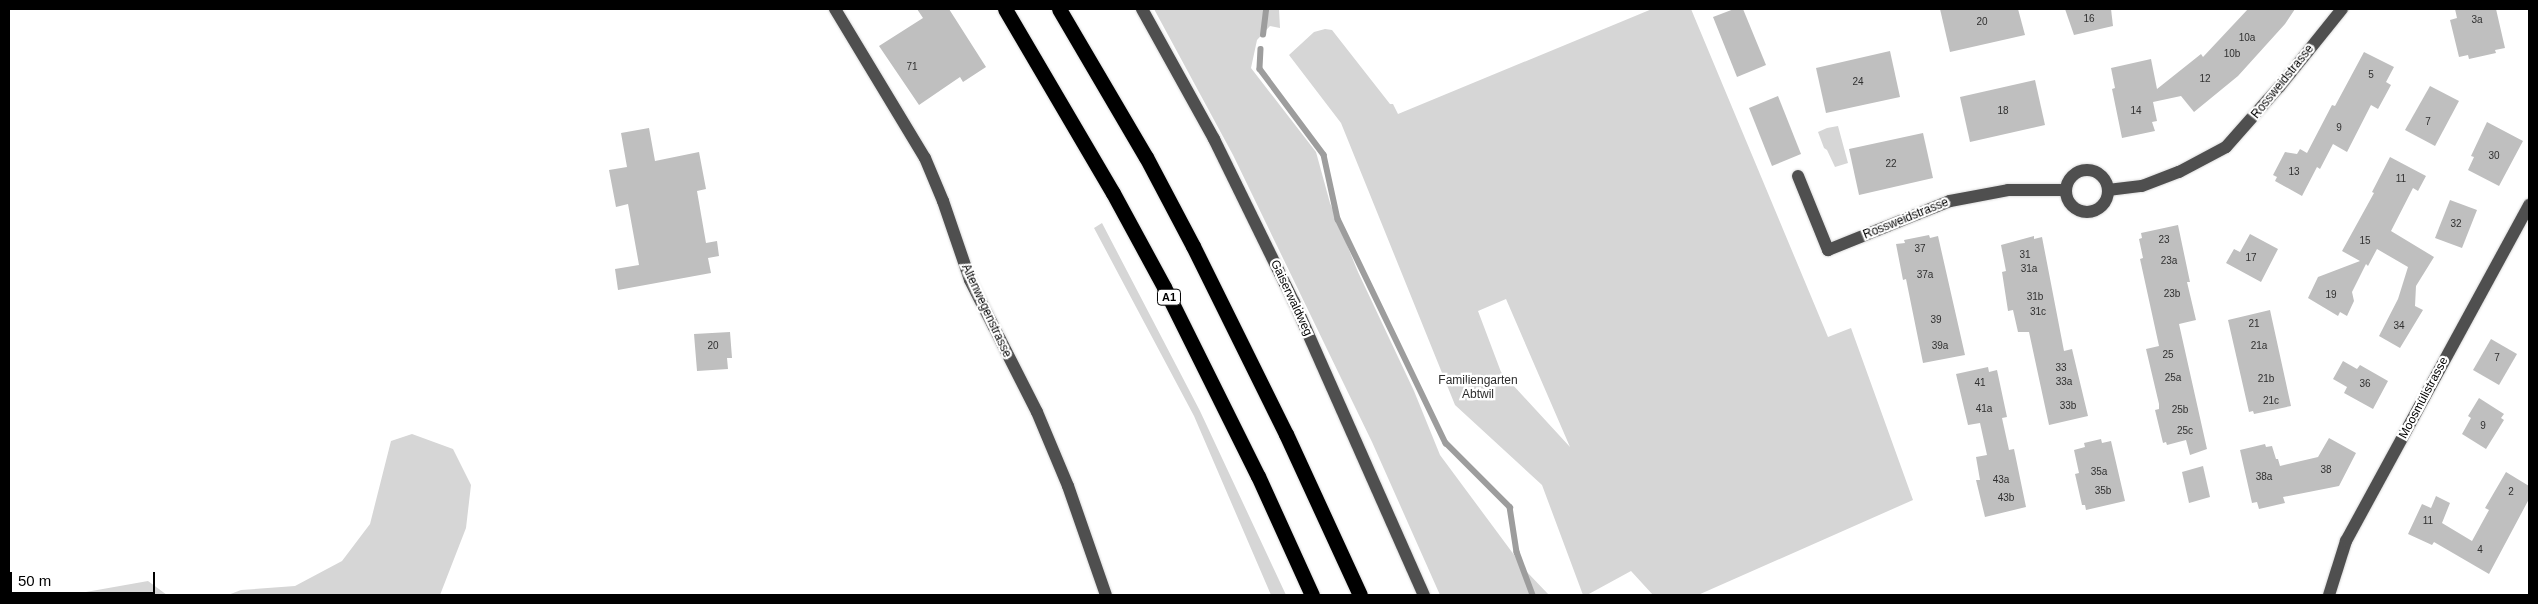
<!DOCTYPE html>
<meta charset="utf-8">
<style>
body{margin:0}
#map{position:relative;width:2538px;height:604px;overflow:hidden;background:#fff;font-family:Arial,sans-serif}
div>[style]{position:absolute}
.green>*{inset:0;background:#d6d6d6}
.stream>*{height:5.5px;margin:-2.75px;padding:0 2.75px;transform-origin:2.75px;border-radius:2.75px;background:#9d9d9d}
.building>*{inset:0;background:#bfbfbf}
.roads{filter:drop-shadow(0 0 1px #dbdbdb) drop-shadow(0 0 1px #dbdbdb)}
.minor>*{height:12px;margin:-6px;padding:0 6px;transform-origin:6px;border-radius:6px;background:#4f4f4f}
.minor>.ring{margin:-6px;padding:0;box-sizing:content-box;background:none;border:12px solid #4f4f4f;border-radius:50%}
.highway>*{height:15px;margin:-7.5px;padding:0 7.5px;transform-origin:7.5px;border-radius:7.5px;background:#000}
span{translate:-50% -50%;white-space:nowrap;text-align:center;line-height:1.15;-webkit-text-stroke:4.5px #fff;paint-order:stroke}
.number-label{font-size:10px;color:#303030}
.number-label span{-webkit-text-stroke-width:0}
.shield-label span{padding:1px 4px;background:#fff;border:1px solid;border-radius:4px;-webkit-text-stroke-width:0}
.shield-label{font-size:11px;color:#000;font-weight:700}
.street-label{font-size:12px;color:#000}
.park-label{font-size:12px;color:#2d2d2d}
.frame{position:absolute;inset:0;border:10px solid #000;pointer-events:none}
.scale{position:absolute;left:10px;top:572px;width:145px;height:22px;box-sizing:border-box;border:2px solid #000;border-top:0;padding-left:6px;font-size:15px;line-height:18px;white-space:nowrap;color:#000;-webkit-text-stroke:4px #fff;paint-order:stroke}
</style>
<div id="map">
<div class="green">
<div style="clip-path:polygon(1154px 9px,1279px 9px,1280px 28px,1270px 26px,1257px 40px,1251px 68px,1316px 152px,1330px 203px,1358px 272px,1414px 391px,1440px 455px,1526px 571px,1549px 595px,1440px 595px,1372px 442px,1233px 155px)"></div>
<div style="clip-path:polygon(evenodd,1652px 9px,1691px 9px,1828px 337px,1851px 328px,1913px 500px,1698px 595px,1653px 595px,1631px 571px,1587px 595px,1583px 595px,1542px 485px,1455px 405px,1341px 123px,1289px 55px,1314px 32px,1325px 29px,1332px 30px,1390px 104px,1393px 104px,1398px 114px,1652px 9px,1506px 299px,1570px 447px,1501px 372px,1478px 311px,1506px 299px)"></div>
<div style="clip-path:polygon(1838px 126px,1848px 163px,1835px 167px,1827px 150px,1824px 148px,1818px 132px,1827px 128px)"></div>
<div style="clip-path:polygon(1102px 223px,1200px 411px,1286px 595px,1271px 595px,1194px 416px,1094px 228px)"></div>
<div style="clip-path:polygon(412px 434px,453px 449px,471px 485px,466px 528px,440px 595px,228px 595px,241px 590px,295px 586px,342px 561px,370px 524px,391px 441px)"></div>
<div style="clip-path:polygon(148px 581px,167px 595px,69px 595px)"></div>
</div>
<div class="stream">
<div style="left:1263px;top:35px;width:26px;rotate:-83deg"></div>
<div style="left:1261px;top:49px;width:20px;rotate:93deg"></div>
<div style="left:1260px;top:69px;width:107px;rotate:53.3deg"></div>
<div style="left:1324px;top:155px;width:66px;rotate:77.7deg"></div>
<div style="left:1338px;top:219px;width:249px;rotate:64.3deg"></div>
<div style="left:1446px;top:443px;width:91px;rotate:45deg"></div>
<div style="left:1510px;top:507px;width:46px;rotate:81.2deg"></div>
<div style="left:1517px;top:552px;width:46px;rotate:69.6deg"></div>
</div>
<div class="building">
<div style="clip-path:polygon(917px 9px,949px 9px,986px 67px,963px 82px,960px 77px,919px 105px,879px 46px,923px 18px)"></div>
<div style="clip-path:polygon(1734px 9px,1743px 9px,1766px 65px,1737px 77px,1713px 17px)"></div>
<div style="clip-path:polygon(1940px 9px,2018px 9px,2025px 35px,1950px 52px)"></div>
<div style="clip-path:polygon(2065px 9px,2111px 9px,2113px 26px,2074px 35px)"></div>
<div style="clip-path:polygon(2248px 9px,2295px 9px,2285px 24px,2238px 76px,2194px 112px,2181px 96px,2153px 102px,2157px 121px,2152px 122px,2155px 131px,2122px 138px,2112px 89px,2115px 88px,2111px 68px,2151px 59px,2157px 89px,2201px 54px,2203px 57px)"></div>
<div style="clip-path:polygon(2455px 9px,2496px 9px,2505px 48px,2495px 50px,2496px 53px,2469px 59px,2468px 55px,2459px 57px,2450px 20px,2457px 18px)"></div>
<div style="clip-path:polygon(1890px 51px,1900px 97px,1826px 113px,1816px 68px)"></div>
<div style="clip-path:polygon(2364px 52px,2394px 67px,2386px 82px,2391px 85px,2378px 109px,2371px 105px,2347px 152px,2333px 144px,2320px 169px,2317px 167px,2302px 196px,2275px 181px,2277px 177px,2273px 175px,2285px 152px,2297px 154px,2300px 149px,2307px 153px,2332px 105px,2335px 106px)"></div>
<div style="clip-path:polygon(2035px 80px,2045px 125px,1970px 142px,1960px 97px)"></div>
<div style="clip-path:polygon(2430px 86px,2459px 101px,2435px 146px,2405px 130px)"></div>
<div style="clip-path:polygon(1778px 96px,1801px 154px,1772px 166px,1749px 108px)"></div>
<div style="clip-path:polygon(2487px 122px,2523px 141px,2499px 186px,2468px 170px,2474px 157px,2471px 156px)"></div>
<div style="clip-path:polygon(649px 128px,655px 161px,699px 152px,706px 189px,697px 191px,706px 243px,717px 241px,719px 256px,708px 258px,711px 273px,618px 290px,615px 269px,639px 265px,628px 204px,616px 207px,609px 170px,627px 167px,621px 133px)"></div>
<div style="clip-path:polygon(1923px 133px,1933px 178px,1859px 195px,1849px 149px)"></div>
<div style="clip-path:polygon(2390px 157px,2426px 176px,2418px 191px,2413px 188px,2391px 231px,2434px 257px,2416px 286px,2415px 306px,2423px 310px,2400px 348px,2379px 336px,2398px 299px,2408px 267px,2377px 249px,2368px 266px,2366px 264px,2352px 292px,2354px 301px,2347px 316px,2340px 312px,2338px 316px,2308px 298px,2318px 277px,2360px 261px,2342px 251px,2374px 193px,2372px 192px)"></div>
<div style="clip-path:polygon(2450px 200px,2477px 210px,2462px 248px,2435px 238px)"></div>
<div style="clip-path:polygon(2178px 225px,2190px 282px,2187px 282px,2196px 320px,2179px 324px,2207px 449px,2190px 455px,2186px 440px,2167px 445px,2166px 442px,2163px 443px,2155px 410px,2159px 409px,2159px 404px,2146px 349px,2159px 346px,2140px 259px,2143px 258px,2139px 239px,2142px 238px,2141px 233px)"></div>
<div style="clip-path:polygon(2250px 234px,2278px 249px,2261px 282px,2226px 263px,2234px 249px,2240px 252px)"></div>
<div style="clip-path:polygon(1929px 235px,1930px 238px,1938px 236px,1965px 355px,1923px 363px,1906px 279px,1903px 280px,1896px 244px,1905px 243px,1904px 240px)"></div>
<div style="clip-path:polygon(2034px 236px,2034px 239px,2042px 237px,2064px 351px,2072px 349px,2088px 416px,2049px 425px,2029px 332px,2018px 332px,2013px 310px,2008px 311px,2002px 272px,2006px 271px,2001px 245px)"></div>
<div style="clip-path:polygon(2270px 310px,2291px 406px,2254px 414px,2253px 411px,2249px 412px,2228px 320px)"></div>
<div style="clip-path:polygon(730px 332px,732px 358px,727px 358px,728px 369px,697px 371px,694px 334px)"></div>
<div style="clip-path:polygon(2491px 339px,2517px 354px,2499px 385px,2473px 370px)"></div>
<div style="clip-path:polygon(2343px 361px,2357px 369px,2360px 365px,2388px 381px,2373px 409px,2344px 393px,2347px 387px,2333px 379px)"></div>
<div style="clip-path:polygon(1988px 367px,1989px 372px,1997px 370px,2007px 417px,2002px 418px,2009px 450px,2014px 449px,2026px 507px,1985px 517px,1976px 480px,1980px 480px,1976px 457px,1987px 455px,1980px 423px,1968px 425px,1956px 374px)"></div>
<div style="clip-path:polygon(2479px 398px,2504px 414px,2501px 418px,2504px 420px,2486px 449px,2462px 434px,2471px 418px,2468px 416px)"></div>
<div style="clip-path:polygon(2329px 438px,2356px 453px,2339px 486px,2283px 497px,2285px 503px,2259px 509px,2257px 502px,2252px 503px,2240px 450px,2265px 444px,2266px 447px,2272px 446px,2276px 459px,2278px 459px,2280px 466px,2318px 457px)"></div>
<div style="clip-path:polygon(2101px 439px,2102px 443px,2111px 441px,2125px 501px,2086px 510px,2085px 505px,2082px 505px,2075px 474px,2079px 473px,2074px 450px,2085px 447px,2084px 443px)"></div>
<div style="clip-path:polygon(2203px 466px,2210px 497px,2189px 503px,2182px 472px)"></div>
<div style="clip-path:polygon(2506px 472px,2529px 486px,2529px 499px,2489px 574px,2434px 542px,2432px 545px,2408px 534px,2422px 504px,2431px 508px,2436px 496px,2450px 503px,2442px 523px,2472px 541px,2489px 510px,2485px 508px)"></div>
</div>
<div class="roads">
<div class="minor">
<div style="left:835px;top:9px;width:174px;rotate:58.9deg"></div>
<div style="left:925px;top:158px;width:47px;rotate:67.3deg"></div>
<div style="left:943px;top:201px;width:83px;rotate:71.1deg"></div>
<div style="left:970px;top:280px;width:148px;rotate:63.1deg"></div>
<div style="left:1037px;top:412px;width:80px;rotate:67.3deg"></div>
<div style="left:1068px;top:486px;width:115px;rotate:70.8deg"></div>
<div style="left:1142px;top:9px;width:149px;rotate:61deg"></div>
<div style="left:1214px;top:139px;width:182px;rotate:63.9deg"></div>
<div style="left:1294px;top:302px;width:321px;rotate:66.1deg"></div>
<div class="ring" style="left:2066px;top:170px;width:30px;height:30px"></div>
<div style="left:1798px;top:176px;width:80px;rotate:67.9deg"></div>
<div style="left:1828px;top:250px;width:131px;rotate:-21.9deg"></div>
<div style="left:1950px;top:201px;width:59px;rotate:-10.7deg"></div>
<div style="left:2008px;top:190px;width:58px"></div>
<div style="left:2108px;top:190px;width:34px;rotate:-7deg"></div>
<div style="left:2142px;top:186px;width:40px;rotate:-21deg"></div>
<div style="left:2179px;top:172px;width:53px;rotate:-28deg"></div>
<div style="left:2226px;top:147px;width:81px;rotate:-48.5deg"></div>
<div style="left:2280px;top:86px;width:99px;rotate:-51.2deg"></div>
<div style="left:2329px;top:595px;width:57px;rotate:-72.5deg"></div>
<div style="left:2346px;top:541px;width:383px;rotate:-61.4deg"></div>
</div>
<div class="highway">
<div style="left:1005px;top:9px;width:213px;rotate:59.6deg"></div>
<div style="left:1113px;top:193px;width:107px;rotate:61.5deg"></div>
<div style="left:1164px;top:287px;width:211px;rotate:63.6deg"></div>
<div style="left:1258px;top:476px;width:131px;rotate:65.6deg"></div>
<div style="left:1059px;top:9px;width:172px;rotate:59.6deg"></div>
<div style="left:1146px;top:157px;width:101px;rotate:62.2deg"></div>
<div style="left:1193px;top:246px;width:210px;rotate:63.7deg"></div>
<div style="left:1286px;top:434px;width:177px;rotate:65.3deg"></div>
</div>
</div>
<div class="number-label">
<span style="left:2089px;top:19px">16</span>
<span style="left:2477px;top:20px">3a</span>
<span style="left:1982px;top:22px">20</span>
<span style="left:2247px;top:38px">10a</span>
<span style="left:2232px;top:54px">10b</span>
<span style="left:912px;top:67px">71</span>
<span style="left:2371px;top:75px">5</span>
<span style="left:2205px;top:79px">12</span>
<span style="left:1858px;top:82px">24</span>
<span style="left:2003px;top:111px">18</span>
<span style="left:2136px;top:111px">14</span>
<span style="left:2428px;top:122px">7</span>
<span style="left:2339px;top:128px">9</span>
<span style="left:2494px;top:156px">30</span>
<span style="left:1891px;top:164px">22</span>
<span style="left:2294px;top:172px">13</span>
<span style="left:2401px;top:179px">11</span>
<span style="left:2456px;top:224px">32</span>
<span style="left:2164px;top:240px">23</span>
<span style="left:2365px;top:241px">15</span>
<span style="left:1920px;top:249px">37</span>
<span style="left:2025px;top:255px">31</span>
<span style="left:2251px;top:258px">17</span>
<span style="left:2169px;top:261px">23a</span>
<span style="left:2029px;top:269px">31a</span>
<span style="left:1925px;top:275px">37a</span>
<span style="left:2172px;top:294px">23b</span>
<span style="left:2331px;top:295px">19</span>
<span style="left:2035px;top:297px">31b</span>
<span style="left:2038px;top:312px">31c</span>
<span style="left:1936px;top:320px">39</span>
<span style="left:2254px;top:324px">21</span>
<span style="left:2399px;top:326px">34</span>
<span style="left:713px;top:346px">20</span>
<span style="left:1940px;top:346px">39a</span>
<span style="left:2259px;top:346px">21a</span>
<span style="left:2168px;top:355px">25</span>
<span style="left:2497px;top:358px">7</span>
<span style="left:2061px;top:368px">33</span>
<span style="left:2173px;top:378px">25a</span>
<span style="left:2266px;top:379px">21b</span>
<span style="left:2064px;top:382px">33a</span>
<span style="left:1980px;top:383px">41</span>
<span style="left:2365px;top:384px">36</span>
<span style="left:2271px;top:401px">21c</span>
<span style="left:2068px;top:406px">33b</span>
<span style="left:1984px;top:409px">41a</span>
<span style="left:2180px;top:410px">25b</span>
<span style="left:2483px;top:426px">9</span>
<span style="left:2185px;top:431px">25c</span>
<span style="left:2326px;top:470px">38</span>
<span style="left:2099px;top:472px">35a</span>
<span style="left:2264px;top:477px">38a</span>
<span style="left:2001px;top:480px">43a</span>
<span style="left:2103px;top:491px">35b</span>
<span style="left:2511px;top:492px">2</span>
<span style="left:2006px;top:498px">43b</span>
<span style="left:2428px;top:521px">11</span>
<span style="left:2480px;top:550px">4</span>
</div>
<div class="shield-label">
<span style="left:1169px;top:297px">A1</span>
</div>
<div class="street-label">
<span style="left:2283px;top:82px;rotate:-51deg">Rossweidstrasse</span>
<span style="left:1906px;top:219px;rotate:-22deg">Rossweidstrasse</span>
<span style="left:1291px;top:298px;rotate:65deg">Gaiserwaldweg</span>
<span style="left:986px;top:311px;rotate:65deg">Altenwegenstrasse</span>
<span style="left:2424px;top:398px;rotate:-62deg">Moosmülistrasse</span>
</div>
<div class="park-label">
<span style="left:1478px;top:388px">Familiengarten<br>Abtwil</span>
</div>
<div class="frame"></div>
<div class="scale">50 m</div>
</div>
